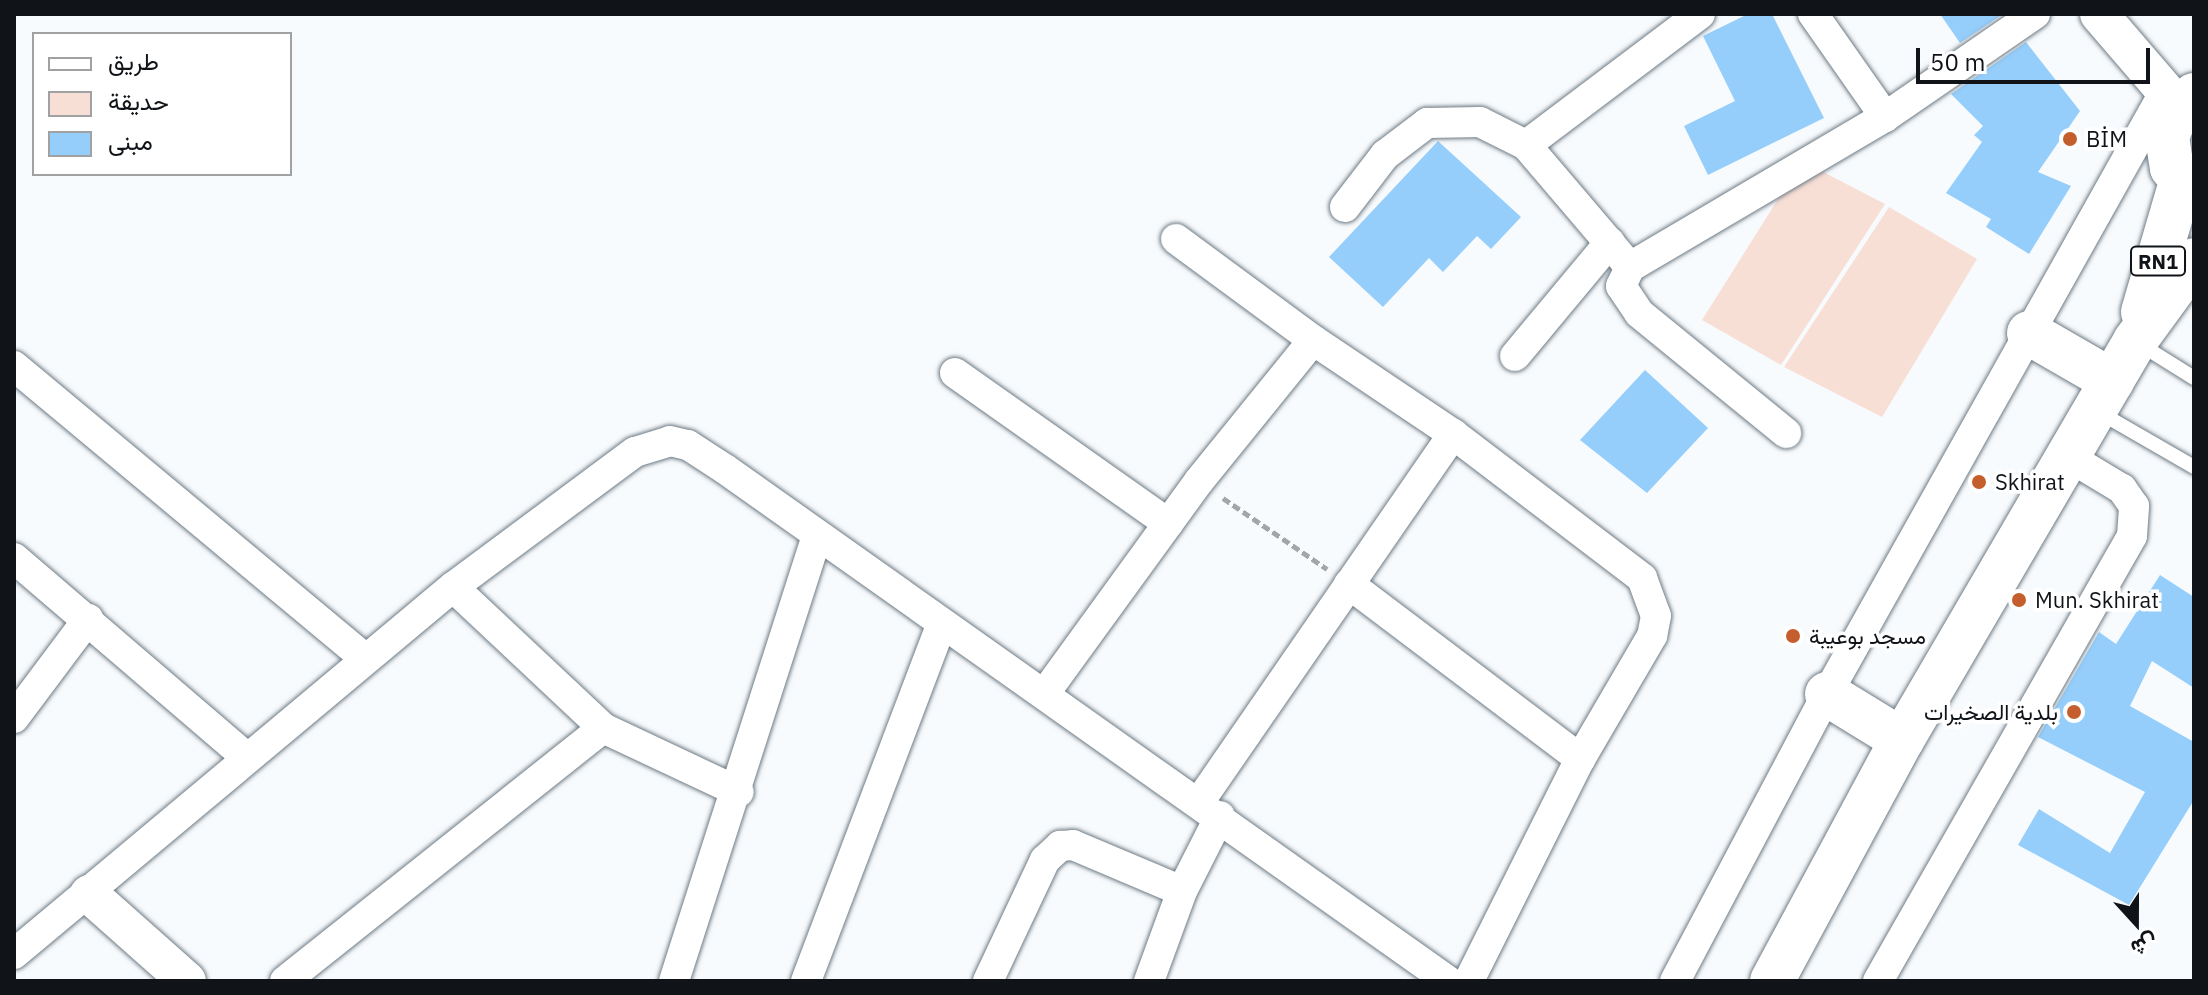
<!DOCTYPE html>
<meta charset="utf-8">
<style>
body{margin:0}
#map{position:relative;width:2208px;height:995px;overflow:hidden;background:#f8fbfd;font-family:"IBM Plex Sans",Vazirmatn,sans-serif}
div>[style]{position:absolute}
.green>*{inset:0;background:#f8dfd5}
.building>*{inset:0;background:#95cefb}
.path>*{height:5px;margin-top:-2.5px;transform-origin:0;background:repeating-linear-gradient(90deg,#a3a6a9 0 8px,transparent 0 12px)}
.roads{filter:drop-shadow(0 0 2px #6e7b85) drop-shadow(0 0 2px #6e7b85)}
.service>*{height:14px;margin:-7px;padding:0 7px;transform-origin:7px;border-radius:7px;background:#fff}
.minor>*{height:30px;margin:-15px;padding:0 15px;transform-origin:15px;border-radius:15px;background:#fff}
.tertiary>*{height:38px;margin:-19px;padding:0 19px;transform-origin:19px;border-radius:19px;background:#fff}
.primary>*{height:44px;margin:-22px;padding:0 22px;transform-origin:22px;border-radius:22px;background:#fff}
.dots>*{width:22px;height:22px;translate:-50% -50%;box-sizing:border-box;border:4px solid #fff;border-radius:50%}
span{translate:-50% -50%;white-space:nowrap;text-align:center;line-height:1.15;-webkit-text-stroke:7px #fff;paint-order:stroke}
.shield-label span{padding:2px 6px;background:#fff;border:2px solid;border-radius:6px;-webkit-text-stroke-width:0}
.shield-label{font-size:20px;color:#101418;font-weight:700}
.poi-label{font-size:22px;color:#101418}
.left{translate:0 -50%;text-align:left}
.right{translate:-100% -50%;text-align:right}
.frame{position:absolute;inset:0;border:16px solid #101418;pointer-events:none}
.legend{position:absolute;left:32px;top:32px;width:260px;height:144px;box-sizing:border-box;background:#fff;border:2px solid #9fa1a3;margin:0;padding:10px 14px;list-style:none;font-size:24px;color:#101418}
.legend li{display:flex;align-items:center;gap:16px;height:40px}
.legend b{width:40px;border:2px solid #9fa1a3}
.north{position:absolute;left:2096px;top:883px;width:80px;height:80px;-webkit-text-stroke:6px #fff;paint-order:stroke;rotate:159deg;font-size:22px;font-weight:700;line-height:32px;text-align:center;color:#101418}
.north::after{content:'';display:block;margin:auto;width:28px;height:36px;background:#101418;clip-path:polygon(50% 0,100% 100%,50% 72%,0 100%)}
.scale{position:absolute;left:1916px;top:48px;width:234px;height:36px;box-sizing:border-box;border:4px solid #101418;border-top:0;padding-left:10px;font-size:24px;line-height:28px;white-space:nowrap;color:#101418;-webkit-text-stroke:6px #fff;paint-order:stroke}
</style>
<div id="map">
<div class="green">
<div style="clip-path:polygon(1802px 161px,1885px 204px,1781px 365px,1702px 320px)"></div>
<div style="clip-path:polygon(1889px 207px,1977px 259px,1882px 417px,1784px 367px)"></div>
</div>
<div class="building">
<div style="clip-path:polygon(1748px 14px,1772px 14px,1824px 118px,1708px 175px,1684px 126px,1735px 101px,1703px 36px)"></div>
<div style="clip-path:polygon(1940px 14px,2003px 14px,1960px 43px)"></div>
<div style="clip-path:polygon(2026px 42px,2080px 111px,2038px 172px,2071px 186px,2029px 254px,1986px 227px,1991px 219px,1946px 193px,1982px 142px,1974px 135px,1983px 126px,1951px 94px)"></div>
<div style="clip-path:polygon(1438px 141px,1521px 217px,1491px 249px,1477px 236px,1443px 272px,1429px 258px,1383px 307px,1329px 257px)"></div>
<div style="clip-path:polygon(1645px 370px,1708px 428px,1647px 493px,1580px 440px)"></div>
<div style="clip-path:polygon(2160px 575px,2194px 597px,2194px 688px,2152px 661px,2130px 706px,2194px 742px,2194px 800px,2129px 905px,2018px 845px,2039px 809px,2110px 853px,2145px 792px,2038px 737px,2099px 632px,2116px 644px)"></div>
</div>
<div class="path">
<div style="left:1223px;top:498px;width:126px;rotate:34.3deg"></div>
</div>
<div class="roads">
<div class="service">
<div style="left:2138px;top:343px;width:66px;rotate:32deg"></div>
<div style="left:2097px;top:411px;width:112px;rotate:30deg"></div>
</div>
<div class="minor">
<div style="left:1700px;top:14px;width:218px;rotate:143deg"></div>
<div style="left:1526px;top:145px;width:160px;rotate:49.6deg"></div>
<div style="left:1630px;top:267px;width:296px;rotate:-30.5deg"></div>
<div style="left:1885px;top:117px;width:182px;rotate:-34.5deg"></div>
<div style="left:1813px;top:14px;width:126px;rotate:55deg"></div>
<div style="left:1345px;top:207px;width:66px;rotate:-52.4deg"></div>
<div style="left:1385px;top:155px;width:53px;rotate:-37.3deg"></div>
<div style="left:1427px;top:123px;width:53px;rotate:-1.1deg"></div>
<div style="left:1480px;top:122px;width:51px;rotate:26.6deg"></div>
<div style="left:1176px;top:239px;width:170px;rotate:36.4deg"></div>
<div style="left:1630px;top:267px;width:21px;rotate:115deg"></div>
<div style="left:1621px;top:286px;width:32px;rotate:56deg"></div>
<div style="left:1639px;top:313px;width:190px;rotate:39.2deg"></div>
<div style="left:1515px;top:356px;width:148px;rotate:-50.2deg"></div>
<div style="left:14px;top:366px;width:457px;rotate:39.8deg"></div>
<div style="left:955px;top:373px;width:261px;rotate:35.2deg"></div>
<div style="left:14px;top:558px;width:307px;rotate:40.6deg"></div>
<div style="left:1349px;top:584px;width:290px;rotate:37.1deg"></div>
<div style="left:453px;top:587px;width:206px;rotate:43.2deg"></div>
<div style="left:603px;top:728px;width:150px;rotate:25.2deg"></div>
<div style="left:1045px;top:693px;width:262px;rotate:-54deg"></div>
<div style="left:1199px;top:481px;width:181px;rotate:-51deg"></div>
<div style="left:1313px;top:340px;width:169px;rotate:33.9deg"></div>
<div style="left:1453px;top:434px;width:238px;rotate:37.3deg"></div>
<div style="left:1642px;top:578px;width:40px;rotate:69.8deg"></div>
<div style="left:1656px;top:616px;width:20px;rotate:101deg"></div>
<div style="left:1652px;top:636px;width:143px;rotate:120.3deg"></div>
<div style="left:1580px;top:759px;width:248px;rotate:116.6deg"></div>
<div style="left:14px;top:718px;width:124px;rotate:-53.2deg"></div>
<div style="left:1200px;top:801px;width:446px;rotate:-55.4deg"></div>
<div style="left:1182px;top:891px;width:84px;rotate:-63.1deg"></div>
<div style="left:14px;top:954px;width:572px;rotate:-39.9deg"></div>
<div style="left:453px;top:587px;width:227px;rotate:-36.6deg"></div>
<div style="left:635px;top:452px;width:37px;rotate:-17deg"></div>
<div style="left:670px;top:441px;width:18px;rotate:13deg"></div>
<div style="left:688px;top:445px;width:44px;rotate:33deg"></div>
<div style="left:725px;top:469px;width:886px;rotate:35.3deg"></div>
<div style="left:285px;top:981px;width:406px;rotate:-38.5deg"></div>
<div style="left:674px;top:981px;width:467px;rotate:-72.2deg"></div>
<div style="left:806px;top:981px;width:380px;rotate:-69.2deg"></div>
<div style="left:988px;top:981px;width:134px;rotate:-64.8deg"></div>
<div style="left:1045px;top:860px;width:21px;rotate:-43deg"></div>
<div style="left:1060px;top:846px;width:13px;rotate:-4deg"></div>
<div style="left:1073px;top:845px;width:118px;rotate:22.9deg"></div>
<div style="left:1182px;top:891px;width:96px;rotate:110.1deg"></div>
<div style="left:1675px;top:981px;width:325px;rotate:-62.1deg"></div>
<div style="left:1827px;top:694px;width:691px;rotate:-60.73deg"></div>
<div style="left:1878px;top:981px;width:512px;rotate:-60.28deg"></div>
<div style="left:2132px;top:536px;width:30px;rotate:-86deg"></div>
<div style="left:2134px;top:506px;width:21px;rotate:-125deg"></div>
<div style="left:2122px;top:489px;width:62px;rotate:-148.9deg"></div>
</div>
<div class="tertiary">
<div style="left:2099px;top:14px;width:123px;rotate:49.3deg"></div>
<div style="left:89px;top:894px;width:131px;rotate:41.6deg"></div>
</div>
<div class="primary">
<div style="left:2194px;top:95px;width:19px;rotate:141deg"></div>
<div style="left:2179px;top:107px;width:32px;rotate:112deg"></div>
<div style="left:2167px;top:137px;width:31px;rotate:81deg"></div>
<div style="left:2172px;top:168px;width:33px;rotate:47deg"></div>
<div style="left:2143px;top:312px;width:135px;rotate:-73.7deg"></div>
<div style="left:2029px;top:333px;width:96px;rotate:30deg"></div>
<div style="left:1827px;top:694px;width:88px;rotate:31.5deg"></div>
<div style="left:1772px;top:981px;width:274px;rotate:-61.7deg"></div>
<div style="left:1902px;top:740px;width:462px;rotate:-59.7deg"></div>
<div style="left:2135px;top:341px;width:100px;rotate:-53.9deg"></div>
</div>
</div>
<div class="dots">
<div style="left:2070px;top:139px;background:#c45f2d"></div>
<div style="left:1979px;top:482px;background:#c45f2d"></div>
<div style="left:2019px;top:600px;background:#c45f2d"></div>
<div style="left:1793px;top:636px;background:#c45f2d"></div>
<div style="left:2074px;top:712px;background:#c45f2d"></div>
</div>
<div class="shield-label">
<span style="left:2158px;top:261px">RN1</span>
</div>
<div class="poi-label">
<span class="left" style="left:2086px;top:139px">BİM</span>
<span class="left" style="left:1995px;top:482px">Skhirat</span>
<span class="left" style="left:2035px;top:600px">Mun. Skhirat</span>
<span class="left" style="left:1809px;top:636px">مسجد بوعيبة</span>
<span class="right" style="left:2058px;top:712px">بلدية الصخيرات</span>
</div>
<div class="frame"></div>
<ul class="legend">
<li><b style="height:10px;background:#fff"></b>طريق</li>
<li><b style="height:22px;background:#f8dfd5"></b>حديقة</li>
<li><b style="height:22px;background:#95cefb"></b>مبنى</li>
</ul>
<div class="north">ش</div>
<div class="scale">50 m</div>
</div>
